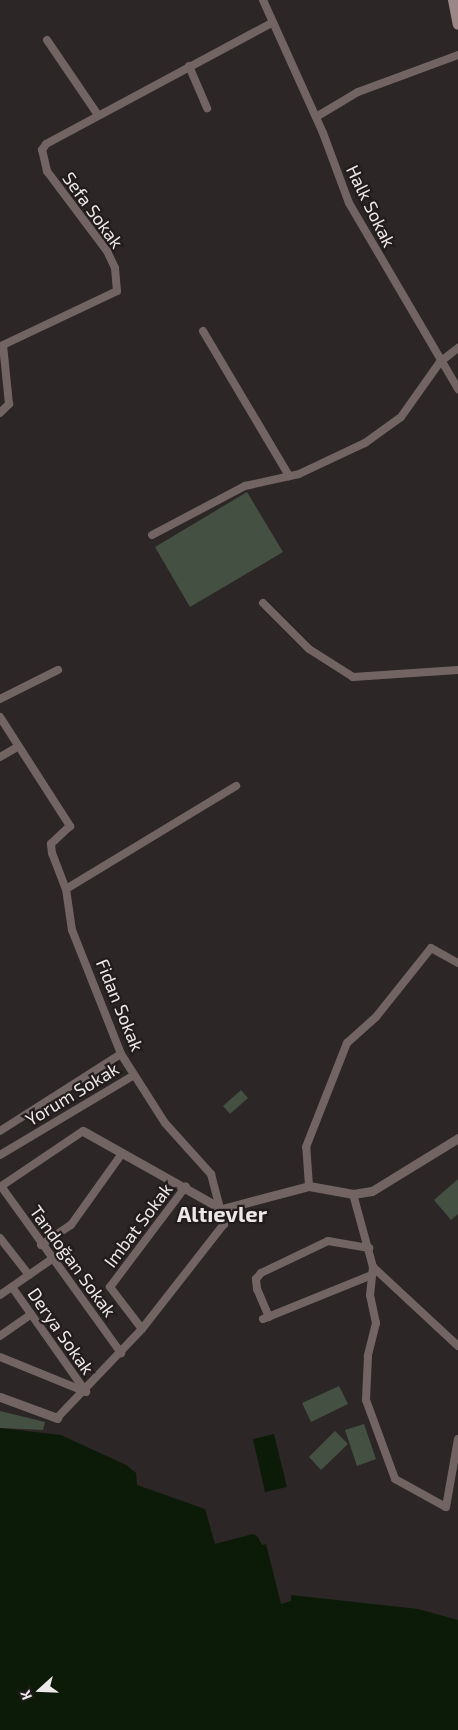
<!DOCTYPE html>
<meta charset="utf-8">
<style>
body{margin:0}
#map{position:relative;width:458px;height:1730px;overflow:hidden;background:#2c2626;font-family:"Exo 2",sans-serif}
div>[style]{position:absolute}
.green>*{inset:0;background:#445041}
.water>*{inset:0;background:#0c1b08}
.minor>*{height:8px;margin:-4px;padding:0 4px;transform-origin:4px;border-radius:4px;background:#736464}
.tertiary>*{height:9px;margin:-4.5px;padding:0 4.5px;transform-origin:4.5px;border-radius:4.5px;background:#736464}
.secondary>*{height:10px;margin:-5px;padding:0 5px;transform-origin:5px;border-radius:5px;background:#9d8686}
span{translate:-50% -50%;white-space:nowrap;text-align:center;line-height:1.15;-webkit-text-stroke:4.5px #231c1c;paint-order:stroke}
.street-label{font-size:18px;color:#ede9e9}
.district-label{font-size:22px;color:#ede9e9;font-weight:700}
.north{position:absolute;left:15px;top:1665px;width:50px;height:50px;-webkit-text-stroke:4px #231c1c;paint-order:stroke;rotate:250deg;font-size:14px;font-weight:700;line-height:20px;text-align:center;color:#ede9e9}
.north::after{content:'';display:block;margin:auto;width:18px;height:22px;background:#ede9e9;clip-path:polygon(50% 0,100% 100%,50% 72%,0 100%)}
</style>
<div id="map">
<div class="green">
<div style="clip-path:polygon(247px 492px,283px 552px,190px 607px,155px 547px)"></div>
<div style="clip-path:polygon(241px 1090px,248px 1098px,230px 1114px,223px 1106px)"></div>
<div style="clip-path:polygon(458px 1179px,458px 1214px,451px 1220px,434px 1200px)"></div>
<div style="clip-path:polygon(339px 1386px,348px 1404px,311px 1422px,302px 1403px)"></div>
<div style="clip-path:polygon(0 1411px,45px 1422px,43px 1430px,0 1428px)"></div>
<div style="clip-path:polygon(364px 1424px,376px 1459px,357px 1466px,345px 1430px)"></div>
<div style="clip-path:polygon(335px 1431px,348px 1444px,321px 1470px,309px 1457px)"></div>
</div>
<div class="water">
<div style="clip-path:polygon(0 1428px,61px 1435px,126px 1465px,136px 1473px,137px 1485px,205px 1509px,215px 1544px,253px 1534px,258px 1537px,262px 1545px,266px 1544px,281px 1604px,291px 1601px,291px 1595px,418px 1609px,458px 1620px,458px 1730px,0 1730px)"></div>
<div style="clip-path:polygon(274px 1434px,287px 1487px,265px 1492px,253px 1439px)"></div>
</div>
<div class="minor">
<div style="left:263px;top:0;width:146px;rotate:65.7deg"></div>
<div style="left:323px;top:133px;width:75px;rotate:69.6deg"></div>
<div style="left:349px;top:203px;width:216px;rotate:59.6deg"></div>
<div style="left:47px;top:40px;width:91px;rotate:55.8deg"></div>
<div style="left:189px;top:66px;width:46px;rotate:66.8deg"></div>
<div style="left:316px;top:117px;width:49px;rotate:-30.8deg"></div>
<div style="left:358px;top:92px;width:107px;rotate:-20.3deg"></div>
<div style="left:203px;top:331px;width:169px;rotate:59.3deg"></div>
<div style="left:0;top:413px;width:13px;rotate:-45deg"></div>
<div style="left:9px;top:404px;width:59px;rotate:-95.8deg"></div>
<div style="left:3px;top:345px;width:126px;rotate:-25.3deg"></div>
<div style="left:117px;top:291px;width:23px;rotate:-95deg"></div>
<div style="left:115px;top:268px;width:19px;rotate:-115deg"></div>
<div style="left:107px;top:251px;width:100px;rotate:-126.9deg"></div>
<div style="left:47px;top:171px;width:22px;rotate:-103deg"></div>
<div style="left:42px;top:150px;width:7px;rotate:-56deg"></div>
<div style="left:46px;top:144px;width:256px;rotate:-28.2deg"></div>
<div style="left:152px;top:535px;width:105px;rotate:-27.8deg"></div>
<div style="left:245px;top:486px;width:55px;rotate:-12.5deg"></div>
<div style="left:299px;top:474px;width:73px;rotate:-25.2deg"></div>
<div style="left:365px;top:443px;width:44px;rotate:-35.8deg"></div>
<div style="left:401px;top:417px;width:67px;rotate:-54.7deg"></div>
<div style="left:440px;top:362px;width:23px;rotate:-38deg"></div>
<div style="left:263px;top:603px;width:65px;rotate:45deg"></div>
<div style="left:309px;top:649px;width:52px;rotate:32.5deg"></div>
<div style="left:353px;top:677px;width:105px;rotate:-3.8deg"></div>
<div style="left:0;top:699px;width:65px;rotate:-26.6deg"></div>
<div style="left:0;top:717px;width:130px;rotate:57.3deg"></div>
<div style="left:70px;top:826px;width:26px;rotate:137deg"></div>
<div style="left:51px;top:844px;width:9px;rotate:84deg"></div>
<div style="left:52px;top:853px;width:39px;rotate:69deg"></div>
<div style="left:66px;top:889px;width:41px;rotate:81.7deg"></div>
<div style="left:72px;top:930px;width:133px;rotate:68.4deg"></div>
<div style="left:121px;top:1054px;width:82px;rotate:57.5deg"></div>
<div style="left:165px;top:1123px;width:69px;rotate:48deg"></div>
<div style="left:211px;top:1174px;width:52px;rotate:75.4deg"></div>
<div style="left:224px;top:1224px;width:133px;rotate:128deg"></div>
<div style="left:142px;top:1329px;width:123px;rotate:133.7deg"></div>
<div style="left:0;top:757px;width:20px;rotate:-30deg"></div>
<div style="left:66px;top:889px;width:199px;rotate:-31.2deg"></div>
<div style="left:0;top:1131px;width:143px;rotate:-32.5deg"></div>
<div style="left:0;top:1155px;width:156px;rotate:-30.8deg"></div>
<div style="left:1px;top:1186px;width:206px;rotate:54.3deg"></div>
<div style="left:309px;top:1186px;width:39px;rotate:-94deg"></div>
<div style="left:306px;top:1147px;width:112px;rotate:-68.5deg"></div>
<div style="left:347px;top:1043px;width:39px;rotate:-42deg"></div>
<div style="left:376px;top:1017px;width:88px;rotate:-51.4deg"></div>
<div style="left:431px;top:948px;width:31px;rotate:29deg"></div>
<div style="left:0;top:1187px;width:100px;rotate:-34deg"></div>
<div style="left:353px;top:1194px;width:76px;rotate:74.7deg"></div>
<div style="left:373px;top:1267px;width:28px;rotate:96deg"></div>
<div style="left:370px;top:1295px;width:29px;rotate:78deg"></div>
<div style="left:376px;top:1323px;width:34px;rotate:104deg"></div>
<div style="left:368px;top:1356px;width:44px;rotate:92.6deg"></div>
<div style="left:366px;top:1400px;width:84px;rotate:69.8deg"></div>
<div style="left:395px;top:1479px;width:58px;rotate:28.8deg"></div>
<div style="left:446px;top:1507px;width:69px;rotate:-80deg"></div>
<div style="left:0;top:1238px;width:47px;rotate:51.9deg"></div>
<div style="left:41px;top:1245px;width:36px;rotate:-34deg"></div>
<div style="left:71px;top:1225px;width:86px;rotate:-54.5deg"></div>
<div style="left:373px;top:1267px;width:116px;rotate:42.9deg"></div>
<div style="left:12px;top:1287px;width:128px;rotate:54.8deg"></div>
<div style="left:0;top:1295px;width:63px;rotate:-34.7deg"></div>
<div style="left:269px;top:1317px;width:30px;rotate:-113deg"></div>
<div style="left:257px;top:1289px;width:10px;rotate:-96deg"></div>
<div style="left:256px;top:1279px;width:8px;rotate:-50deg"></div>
<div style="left:261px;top:1273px;width:74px;rotate:-25.5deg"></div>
<div style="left:328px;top:1241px;width:42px;rotate:9.7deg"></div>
<div style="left:263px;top:1319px;width:118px;rotate:-22deg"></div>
<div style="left:142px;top:1329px;width:53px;rotate:-127.3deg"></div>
<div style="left:110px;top:1287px;width:126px;rotate:-53deg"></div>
<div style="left:0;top:1336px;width:38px;rotate:-35deg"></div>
<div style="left:0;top:1357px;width:93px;rotate:22.1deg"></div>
</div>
<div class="tertiary">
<div style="left:83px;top:1131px;width:159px;rotate:29.3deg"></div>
<div style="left:222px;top:1209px;width:90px;rotate:-14.8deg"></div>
<div style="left:309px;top:1186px;width:45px;rotate:10.3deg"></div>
<div style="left:353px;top:1194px;width:19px;rotate:-9deg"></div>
<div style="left:372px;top:1191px;width:101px;rotate:-31.6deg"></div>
<div style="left:0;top:1397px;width:61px;rotate:20.2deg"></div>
</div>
<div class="secondary">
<div style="left:453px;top:0;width:25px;rotate:79deg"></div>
</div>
<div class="street-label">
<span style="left:371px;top:206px;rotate:64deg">Halk Sokak</span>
<span style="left:93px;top:210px;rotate:54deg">Sefa Sokak</span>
<span style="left:120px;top:1005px;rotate:68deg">Fidan Sokak</span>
<span style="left:72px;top:1094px;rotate:-31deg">Yorum Sokak</span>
<span style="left:138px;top:1225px;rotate:-53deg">Imbat Sokak</span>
<span style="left:73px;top:1261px;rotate:54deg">Tandoğan Sokak</span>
<span style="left:61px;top:1331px;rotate:55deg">Derya Sokak</span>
</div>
<div class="district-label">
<span style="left:222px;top:1214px">Altıevler</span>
</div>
<div class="north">K</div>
</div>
